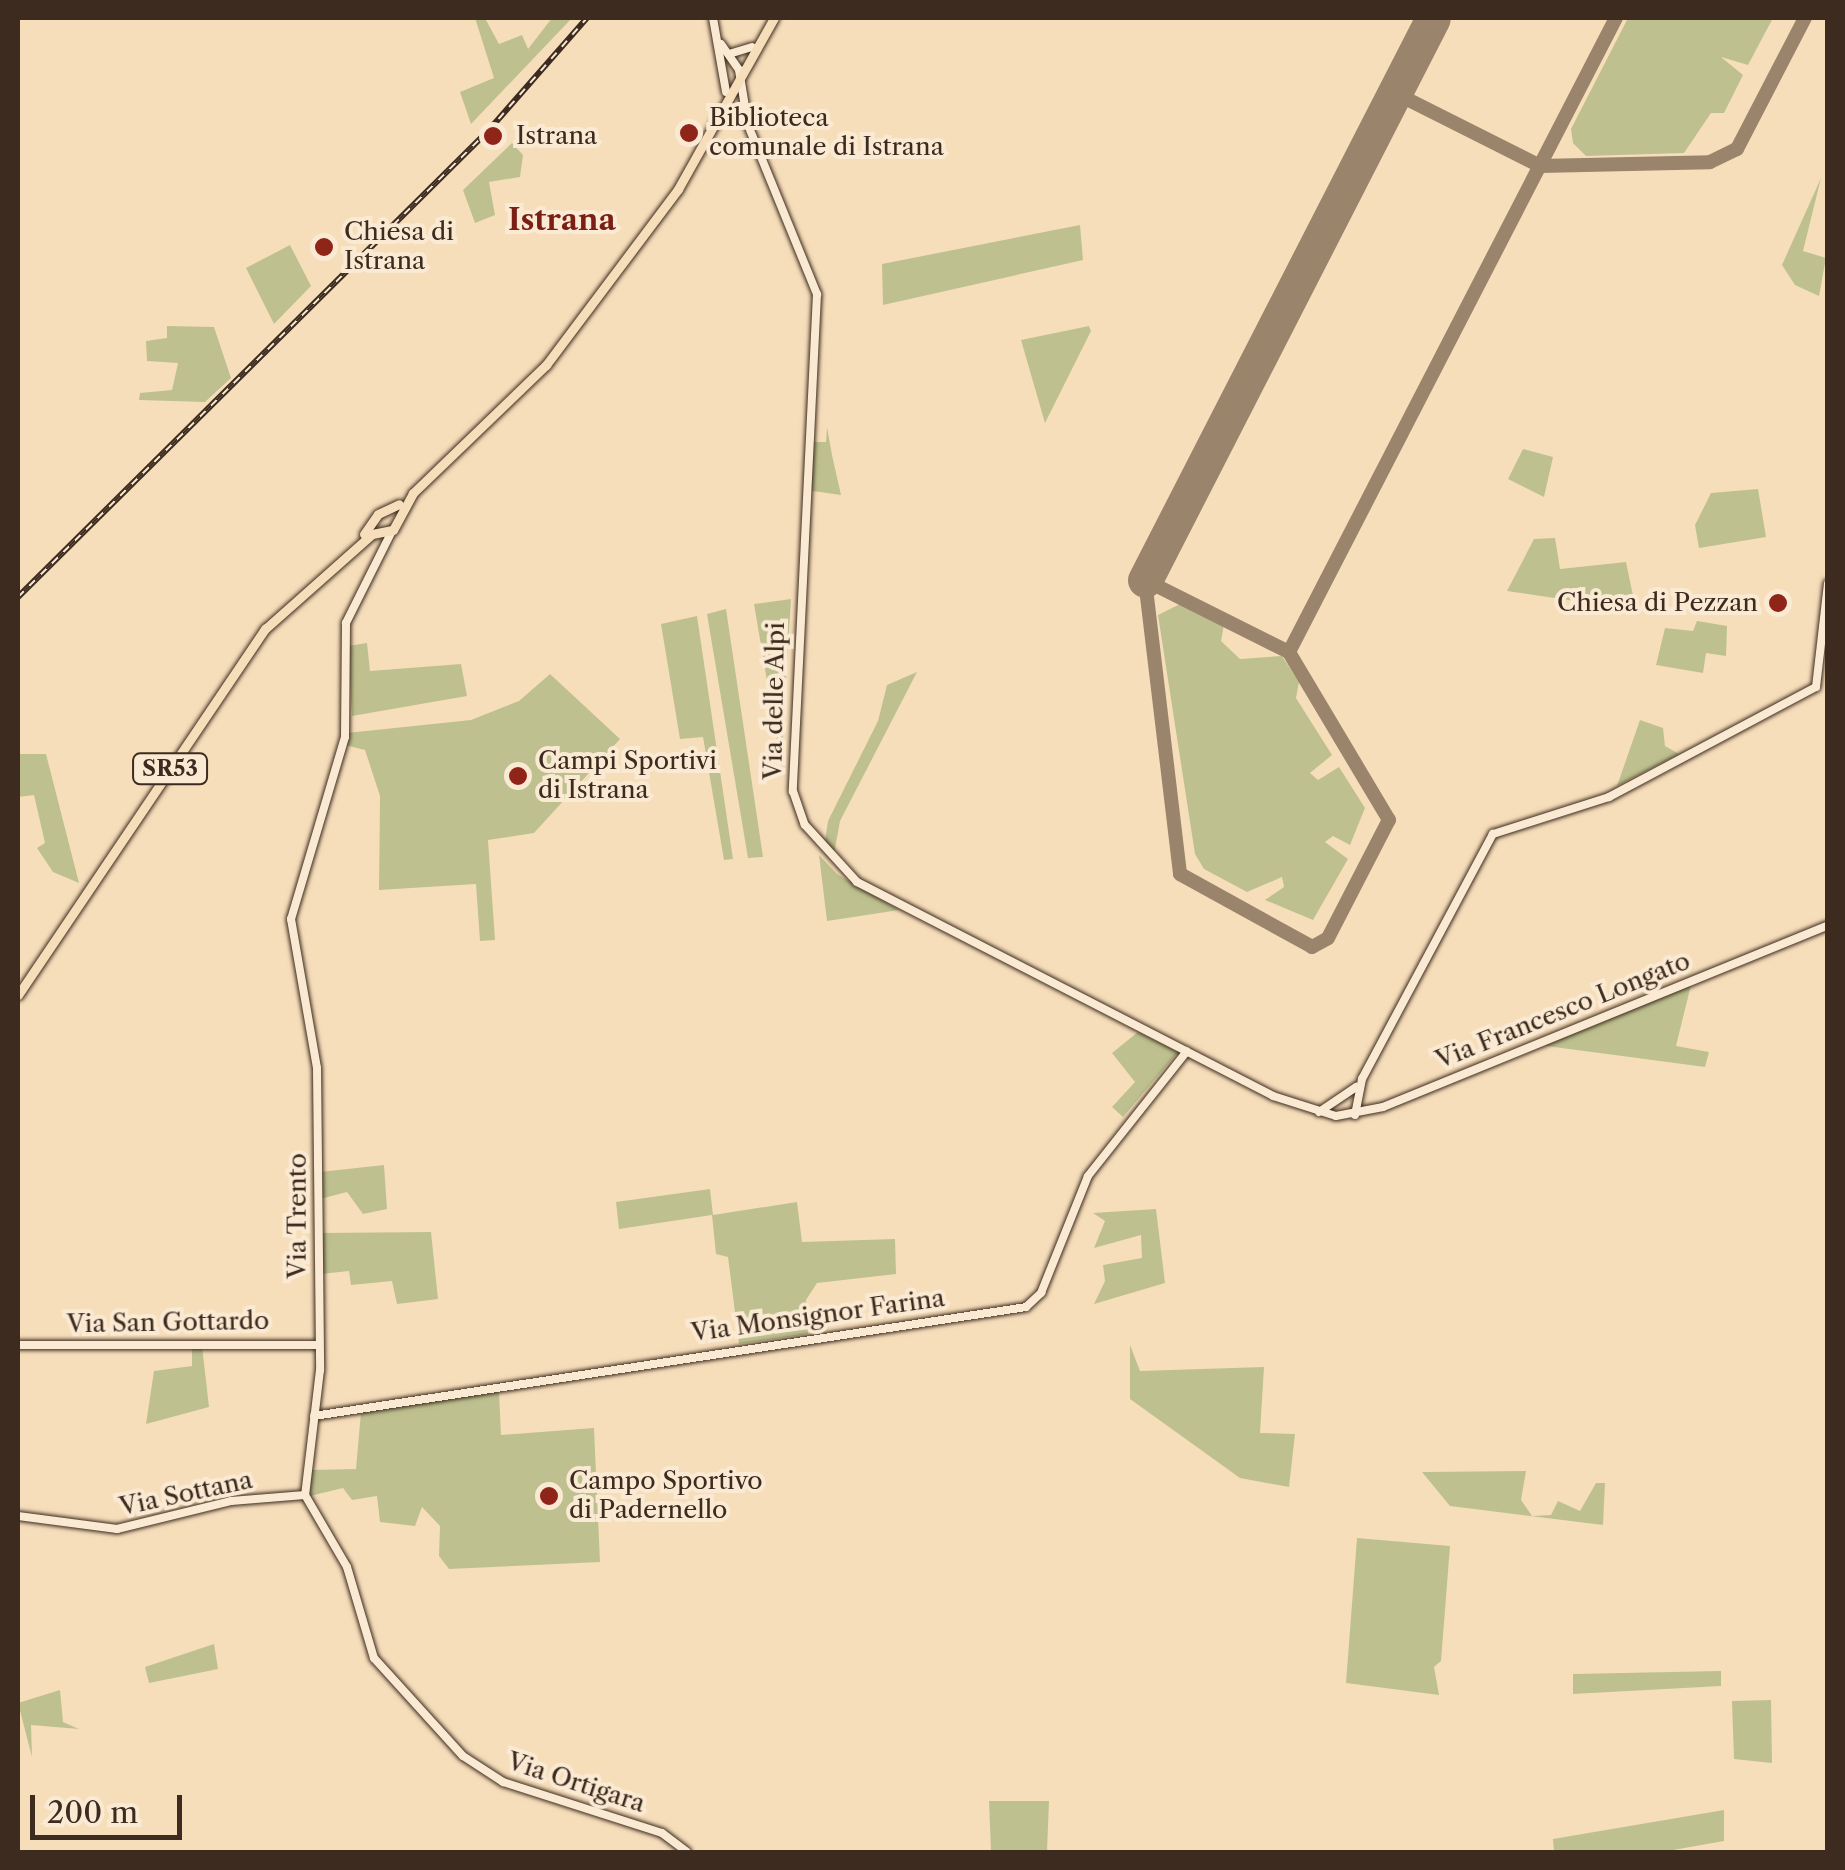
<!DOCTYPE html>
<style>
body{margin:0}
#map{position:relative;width:1845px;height:1870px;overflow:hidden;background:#f7debb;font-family:"Libre Caslon Text",serif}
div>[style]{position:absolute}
.green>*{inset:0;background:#bec18f}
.taxiway>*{height:14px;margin:-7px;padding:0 7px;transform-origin:7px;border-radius:7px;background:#9a846c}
.runway>*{height:35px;margin:-17.5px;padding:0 17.5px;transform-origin:17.5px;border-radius:17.5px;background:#9a846c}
.roads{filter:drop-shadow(0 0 2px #3c2b1e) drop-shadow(0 0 2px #3c2b1e)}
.secondary>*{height:8px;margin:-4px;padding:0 4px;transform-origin:4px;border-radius:4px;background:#faead3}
.primary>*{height:9px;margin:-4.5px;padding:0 4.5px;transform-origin:4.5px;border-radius:4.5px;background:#f7debb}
.rail>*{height:6px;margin-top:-3px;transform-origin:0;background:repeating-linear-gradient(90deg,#faead3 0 8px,#3c2b1e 0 16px);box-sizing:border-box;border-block:2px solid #3c2b1e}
.dots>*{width:28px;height:28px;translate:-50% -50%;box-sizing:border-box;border:5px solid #faead3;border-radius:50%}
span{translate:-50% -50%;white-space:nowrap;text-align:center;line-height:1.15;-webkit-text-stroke:8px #faead3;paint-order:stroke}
.shield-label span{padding:2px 8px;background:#faead3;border:2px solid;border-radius:8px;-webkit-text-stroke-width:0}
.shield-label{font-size:22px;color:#3c2b1e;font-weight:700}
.poi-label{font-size:25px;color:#3c2b1e}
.left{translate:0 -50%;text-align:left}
.right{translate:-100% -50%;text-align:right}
.street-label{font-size:25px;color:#3c2b1e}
.quarter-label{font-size:30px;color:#7a1f14;font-weight:700}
.frame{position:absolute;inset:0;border:20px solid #3c2b1e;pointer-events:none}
.scale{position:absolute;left:30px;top:1795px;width:152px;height:45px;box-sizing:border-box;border:5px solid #3c2b1e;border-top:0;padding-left:12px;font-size:30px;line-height:35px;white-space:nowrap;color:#3c2b1e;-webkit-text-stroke:8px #faead3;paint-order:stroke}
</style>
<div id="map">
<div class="green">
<div style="clip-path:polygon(475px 18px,485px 18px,499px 44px,522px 35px,528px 49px,552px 18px,572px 18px,471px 124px,460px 92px,494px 78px)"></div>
<div style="clip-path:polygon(1628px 18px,1773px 18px,1748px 65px,1721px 57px,1743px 75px,1724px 113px,1711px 113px,1684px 153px,1586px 156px,1573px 143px,1571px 129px)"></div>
<div style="clip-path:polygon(512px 143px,523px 155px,520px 177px,489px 182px,495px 215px,475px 223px,463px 190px)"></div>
<div style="clip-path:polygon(1821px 178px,1803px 251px,1826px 258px,1819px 296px,1795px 285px,1782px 265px)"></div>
<div style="clip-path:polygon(1080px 225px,1083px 260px,883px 305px,882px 264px)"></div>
<div style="clip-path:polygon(290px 245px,311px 286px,274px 324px,246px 268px)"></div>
<div style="clip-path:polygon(167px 326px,214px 327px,231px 378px,205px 402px,139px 400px,140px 393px,172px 390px,178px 363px,147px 361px,146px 341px,167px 338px)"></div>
<div style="clip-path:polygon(1089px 326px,1091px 331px,1045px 423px,1021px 340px)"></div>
<div style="clip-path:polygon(827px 427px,832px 455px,841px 495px,806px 490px,811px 442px,826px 442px)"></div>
<div style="clip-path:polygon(1523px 449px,1553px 457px,1544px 497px,1508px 479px)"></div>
<div style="clip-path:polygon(1758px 489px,1766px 537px,1699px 548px,1695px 525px,1711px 493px)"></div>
<div style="clip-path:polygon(1555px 538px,1560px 569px,1626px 562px,1636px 610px,1507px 591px,1534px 539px)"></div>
<div style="clip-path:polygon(791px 599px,783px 726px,782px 769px,754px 604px)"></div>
<div style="clip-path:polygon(1180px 604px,1224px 625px,1221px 641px,1240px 659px,1282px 656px,1299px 682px,1296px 698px,1332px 755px,1310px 773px,1318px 780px,1339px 767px,1365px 808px,1350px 845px,1333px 836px,1325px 842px,1348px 859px,1313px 920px,1265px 900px,1284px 887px,1282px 877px,1247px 892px,1204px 869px,1195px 854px,1158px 615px)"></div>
<div style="clip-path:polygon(726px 609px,763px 857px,748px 858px,707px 614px)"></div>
<div style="clip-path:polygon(697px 616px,733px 859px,724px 860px,703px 737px,680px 739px,661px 624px)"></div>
<div style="clip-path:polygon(1697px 621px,1727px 626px,1726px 656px,1706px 653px,1703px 673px,1656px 665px,1665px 628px,1693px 631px)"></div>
<div style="clip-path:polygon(367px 643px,370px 671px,461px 664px,467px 696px,352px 716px,348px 646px)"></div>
<div style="clip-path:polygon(917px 672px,840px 821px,834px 854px,824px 848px,828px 821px,878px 721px,887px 685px)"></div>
<div style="clip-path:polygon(550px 674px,620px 739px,534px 833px,488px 840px,495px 940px,480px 941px,476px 884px,379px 890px,380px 796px,365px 750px,345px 745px,347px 733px,471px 720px,519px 701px)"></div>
<div style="clip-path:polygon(1640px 720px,1663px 728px,1665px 746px,1679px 754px,1617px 786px)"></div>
<div style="clip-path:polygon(18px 754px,46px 754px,79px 883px,53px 872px,37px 848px,45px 843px,34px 795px,18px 797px)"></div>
<div style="clip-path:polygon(819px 855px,837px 874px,899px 910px,827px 921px)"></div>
<div style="clip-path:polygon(1691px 985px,1676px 1046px,1709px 1052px,1705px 1067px,1539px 1045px)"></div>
<div style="clip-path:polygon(1138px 1032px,1178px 1052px,1123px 1117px,1112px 1107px,1135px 1082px,1112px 1053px)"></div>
<div style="clip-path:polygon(384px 1165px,387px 1209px,363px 1214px,347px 1192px,320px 1199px,320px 1172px)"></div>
<div style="clip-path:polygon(710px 1189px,713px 1215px,797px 1202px,802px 1242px,895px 1239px,896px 1274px,817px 1283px,806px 1300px,808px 1334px,739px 1344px,728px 1257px,716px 1254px,712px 1215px,619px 1229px,616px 1202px)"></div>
<div style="clip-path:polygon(1156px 1209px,1165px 1283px,1094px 1304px,1105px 1281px,1103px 1265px,1142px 1258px,1141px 1235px,1094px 1248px,1105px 1221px,1093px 1213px)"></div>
<div style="clip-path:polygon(431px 1232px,438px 1299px,397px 1304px,392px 1281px,351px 1285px,349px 1271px,321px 1274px,320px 1233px)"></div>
<div style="clip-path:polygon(1130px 1345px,1140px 1371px,1264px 1367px,1260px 1433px,1295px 1434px,1289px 1487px,1240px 1478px,1130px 1399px)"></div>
<div style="clip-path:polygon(192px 1346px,202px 1346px,209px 1407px,146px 1424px,154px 1371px,192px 1366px)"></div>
<div style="clip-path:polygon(499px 1392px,501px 1435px,594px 1428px,600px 1562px,449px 1569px,439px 1556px,440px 1526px,422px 1507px,415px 1526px,380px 1522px,377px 1496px,352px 1500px,343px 1488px,310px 1496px,309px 1470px,356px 1469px,361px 1412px)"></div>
<div style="clip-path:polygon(1526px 1471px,1521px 1500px,1532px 1516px,1551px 1515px,1558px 1501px,1580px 1511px,1596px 1483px,1605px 1483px,1603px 1525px,1450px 1506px,1422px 1472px)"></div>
<div style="clip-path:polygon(1357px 1538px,1450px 1546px,1441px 1661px,1434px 1667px,1439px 1695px,1346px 1683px)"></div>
<div style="clip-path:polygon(214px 1644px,218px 1669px,149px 1683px,145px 1667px)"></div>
<div style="clip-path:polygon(1721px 1671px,1721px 1686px,1573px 1694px,1573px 1674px)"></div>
<div style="clip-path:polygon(60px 1690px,63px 1722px,79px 1729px,31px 1725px,32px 1757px,18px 1703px)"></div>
<div style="clip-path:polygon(1771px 1700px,1772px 1763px,1734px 1759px,1732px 1701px)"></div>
<div style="clip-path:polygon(989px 1801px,1049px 1801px,1047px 1852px,991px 1852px)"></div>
<div style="clip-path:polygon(1724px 1810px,1724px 1841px,1662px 1852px,1554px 1852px,1553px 1839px)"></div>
</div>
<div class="taxiway">
<div style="left:1395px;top:93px;width:162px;rotate:26.7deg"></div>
<div style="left:1540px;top:166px;width:170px;rotate:-1.3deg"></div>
<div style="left:1710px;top:162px;width:30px;rotate:-26deg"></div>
<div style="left:1737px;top:149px;width:148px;rotate:-62.6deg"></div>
<div style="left:1145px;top:580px;width:161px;rotate:26.6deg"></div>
<div style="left:1289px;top:652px;width:713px;rotate:-62.72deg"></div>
<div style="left:1145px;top:580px;width:296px;rotate:83.2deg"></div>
<div style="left:1180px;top:874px;width:151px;rotate:28.9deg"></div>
<div style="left:1312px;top:947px;width:18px;rotate:-29deg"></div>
<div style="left:1328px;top:938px;width:133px;rotate:-62.7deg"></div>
<div style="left:1389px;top:820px;width:196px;rotate:-120.8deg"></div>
</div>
<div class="runway">
<div style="left:1145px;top:580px;width:631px;rotate:-62.87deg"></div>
</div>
<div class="roads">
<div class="secondary">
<div style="left:713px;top:18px;width:75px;rotate:80deg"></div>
<div style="left:721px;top:44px;width:32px;rotate:55deg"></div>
<div style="left:739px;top:70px;width:56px;rotate:80.7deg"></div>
<div style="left:748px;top:125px;width:183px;rotate:67.8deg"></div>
<div style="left:817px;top:294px;width:498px;rotate:92.8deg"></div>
<div style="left:793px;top:791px;width:36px;rotate:71deg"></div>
<div style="left:805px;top:825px;width:77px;rotate:47.6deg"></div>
<div style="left:857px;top:882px;width:468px;rotate:27.2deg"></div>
<div style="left:1273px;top:1096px;width:66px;rotate:17.6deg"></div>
<div style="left:1336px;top:1116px;width:48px;rotate:-10.8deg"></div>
<div style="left:1383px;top:1107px;width:481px;rotate:-22.2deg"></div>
<div style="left:729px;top:54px;width:24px;rotate:-17deg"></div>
<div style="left:392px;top:531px;width:103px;rotate:116.6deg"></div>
<div style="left:346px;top:623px;width:114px;rotate:90.5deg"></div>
<div style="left:345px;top:737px;width:190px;rotate:106.5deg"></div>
<div style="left:291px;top:919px;width:151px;rotate:80.1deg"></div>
<div style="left:317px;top:1068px;width:302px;rotate:89.4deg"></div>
<div style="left:320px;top:1370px;width:126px;rotate:96.8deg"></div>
<div style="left:305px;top:1495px;width:83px;rotate:59.7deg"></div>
<div style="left:347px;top:1567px;width:95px;rotate:73.5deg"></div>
<div style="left:374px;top:1658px;width:132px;rotate:47.8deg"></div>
<div style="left:463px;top:1756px;width:48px;rotate:33deg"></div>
<div style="left:503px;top:1782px;width:167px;rotate:17.8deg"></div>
<div style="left:662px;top:1833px;width:31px;rotate:37deg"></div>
<div style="left:1319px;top:1112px;width:45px;rotate:-34deg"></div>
<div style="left:1355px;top:1115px;width:37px;rotate:-79deg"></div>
<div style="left:1362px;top:1079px;width:278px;rotate:-61.9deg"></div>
<div style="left:1493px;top:834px;width:122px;rotate:-17.7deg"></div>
<div style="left:1609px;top:797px;width:234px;rotate:-28deg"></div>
<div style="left:1816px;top:687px;width:104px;rotate:-83.4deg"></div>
<div style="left:18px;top:1345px;width:300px"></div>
<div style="left:314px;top:1416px;width:720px;rotate:-8.7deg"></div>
<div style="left:1026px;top:1307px;width:21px;rotate:-43deg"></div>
<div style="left:1041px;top:1293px;width:126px;rotate:-68.1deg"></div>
<div style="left:1088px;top:1176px;width:159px;rotate:-51.6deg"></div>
<div style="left:18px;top:1516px;width:100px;rotate:7.5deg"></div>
<div style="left:117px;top:1529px;width:117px;rotate:-13.8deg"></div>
<div style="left:231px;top:1501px;width:74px;rotate:-4.6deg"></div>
</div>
<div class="primary">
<div style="left:364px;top:534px;width:24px;rotate:-55deg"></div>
<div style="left:378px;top:514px;width:23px;rotate:-25deg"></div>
<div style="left:18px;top:995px;width:442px;rotate:-56deg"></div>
<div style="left:265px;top:629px;width:143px;rotate:-41.6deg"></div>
<div style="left:372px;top:534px;width:21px;rotate:-11deg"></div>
<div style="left:393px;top:530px;width:42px;rotate:-61.6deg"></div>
<div style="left:413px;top:493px;width:185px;rotate:-43.9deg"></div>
<div style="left:546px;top:365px;width:220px;rotate:-53.1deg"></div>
<div style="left:678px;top:189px;width:196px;rotate:-60.7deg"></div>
</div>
</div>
<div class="rail">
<div style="left:18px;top:597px;width:662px;rotate:-44.76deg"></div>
<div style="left:488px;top:131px;width:150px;rotate:-48.8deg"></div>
</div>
<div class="dots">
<div style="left:689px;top:133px;background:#8f2418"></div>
<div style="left:493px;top:136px;background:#8f2418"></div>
<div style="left:324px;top:247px;background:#8f2418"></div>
<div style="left:1778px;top:603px;background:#8f2418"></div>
<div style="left:518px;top:776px;background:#8f2418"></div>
<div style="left:549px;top:1496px;background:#8f2418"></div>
</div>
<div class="shield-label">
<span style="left:170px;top:769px">SR53</span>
</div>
<div class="poi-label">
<span class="left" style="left:709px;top:133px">Biblioteca<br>comunale di Istrana</span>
<span class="left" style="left:516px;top:136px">Istrana</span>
<span class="left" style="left:344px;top:247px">Chiesa di<br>Istrana</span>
<span class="right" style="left:1758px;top:603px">Chiesa di Pezzan</span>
<span class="left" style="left:538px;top:776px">Campi Sportivi<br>di Istrana</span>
<span class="left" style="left:569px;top:1496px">Campo Sportivo<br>di Padernello</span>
</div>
<div class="street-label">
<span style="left:775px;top:701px;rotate:-89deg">Via delle Alpi</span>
<span style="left:1563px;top:1011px;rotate:-22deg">Via Francesco Longato</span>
<span style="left:298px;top:1216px;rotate:-90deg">Via Trento</span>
<span style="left:818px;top:1316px;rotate:-8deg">Via Monsignor Farina</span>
<span style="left:168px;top:1323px;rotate:-1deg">Via San Gottardo</span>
<span style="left:186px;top:1494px;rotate:-12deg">Via Sottana</span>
<span style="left:576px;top:1783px;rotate:18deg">Via Ortigara</span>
</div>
<div class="quarter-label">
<span style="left:562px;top:220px">Istrana</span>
</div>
<div class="frame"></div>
<div class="scale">200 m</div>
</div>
